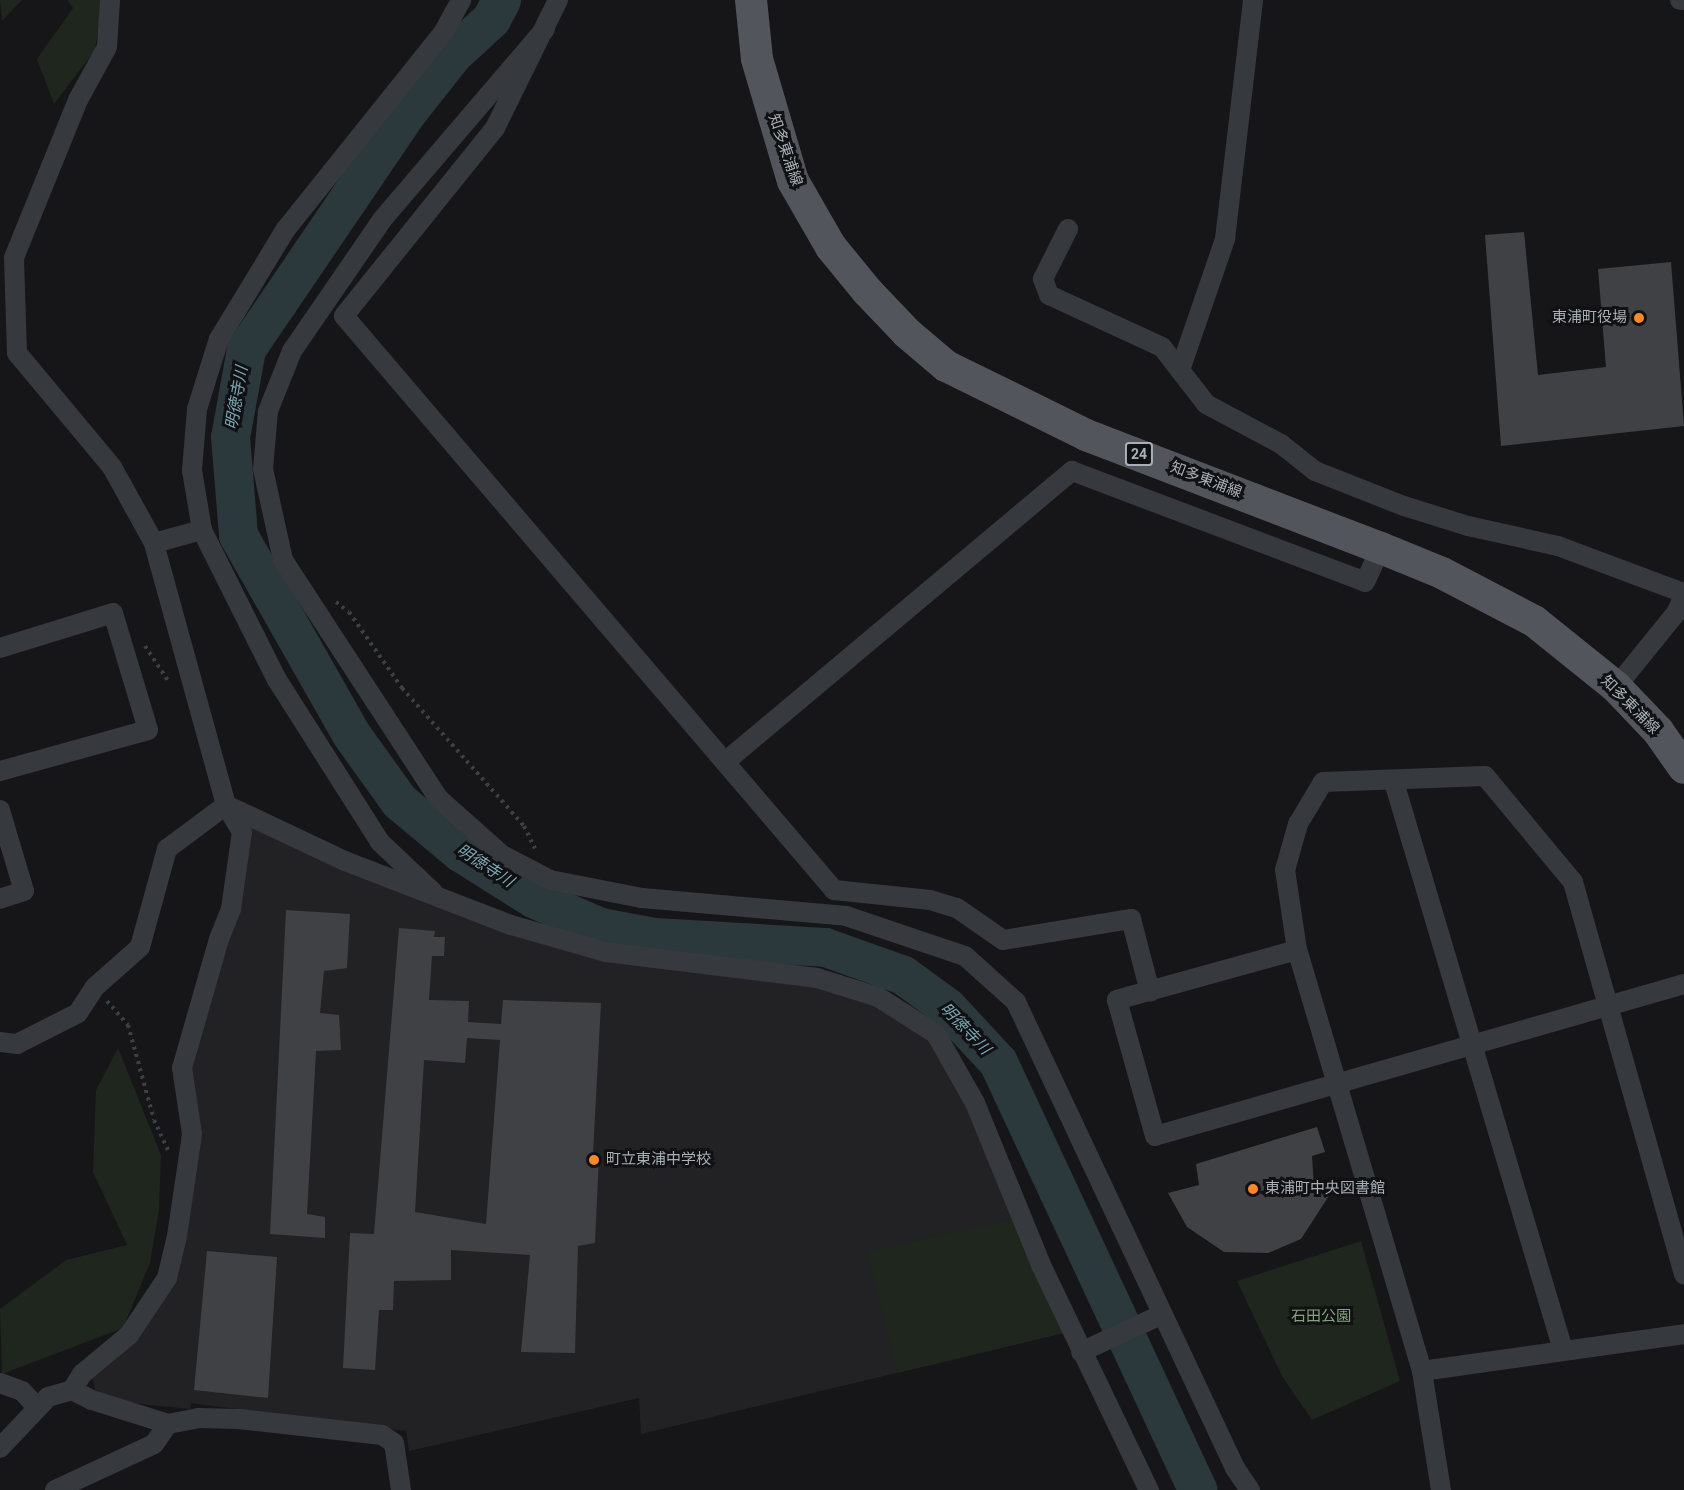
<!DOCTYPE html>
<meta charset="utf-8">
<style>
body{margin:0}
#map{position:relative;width:1684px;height:1490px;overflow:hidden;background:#161618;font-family:Roboto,"Noto Sans JP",sans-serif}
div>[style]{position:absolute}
.built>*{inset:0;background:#222225}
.green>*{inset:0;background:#1e261d}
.river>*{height:39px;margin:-19.5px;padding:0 19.5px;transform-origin:19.5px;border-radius:19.5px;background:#2b383c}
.building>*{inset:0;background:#404145}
.path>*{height:4px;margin-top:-2px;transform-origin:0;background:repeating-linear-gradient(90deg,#3c4044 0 3px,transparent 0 7.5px)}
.street>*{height:20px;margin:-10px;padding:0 10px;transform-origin:10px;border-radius:10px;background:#36393d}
.primary>*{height:32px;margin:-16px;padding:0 16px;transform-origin:16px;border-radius:16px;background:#52565c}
.dots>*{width:16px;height:16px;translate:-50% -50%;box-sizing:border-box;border:3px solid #111113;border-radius:50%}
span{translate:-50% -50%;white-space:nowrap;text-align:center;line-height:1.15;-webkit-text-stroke:6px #111113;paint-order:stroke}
.shield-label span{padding:2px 4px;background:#111113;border:2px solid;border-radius:4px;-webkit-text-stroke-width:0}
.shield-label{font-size:14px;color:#a7b0b8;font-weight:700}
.street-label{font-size:15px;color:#a7b0b8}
.poi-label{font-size:15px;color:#a7b0b8}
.right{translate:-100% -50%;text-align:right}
.left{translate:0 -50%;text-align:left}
.park-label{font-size:15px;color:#83a47d}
.water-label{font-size:16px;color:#7ca6b5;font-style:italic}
</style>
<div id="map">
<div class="built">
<div style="clip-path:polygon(261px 822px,606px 952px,817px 978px,936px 1034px,1072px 1331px,641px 1434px,639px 1398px,409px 1451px,406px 1431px,191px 1403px,190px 1409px,130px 1403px,97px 1395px,91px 1375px,153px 1305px,186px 1186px,182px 1068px,242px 832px)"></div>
</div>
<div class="green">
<div style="clip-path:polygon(0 0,22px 0,2px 21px)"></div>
<div style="clip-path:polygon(67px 0,103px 0,95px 50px,54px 104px,37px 59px,73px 8px)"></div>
<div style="clip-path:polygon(118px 1048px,161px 1155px,159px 1209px,150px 1263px,123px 1328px,2px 1374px,0 1309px,66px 1260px,127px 1245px,93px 1172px,96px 1090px)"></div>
<div style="clip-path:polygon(1022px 1217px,1072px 1331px,898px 1373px,866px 1252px)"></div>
<div style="clip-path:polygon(1361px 1241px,1400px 1381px,1312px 1420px,1282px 1376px,1237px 1281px)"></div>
</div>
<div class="river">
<div style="left:501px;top:0;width:21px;rotate:118deg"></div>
<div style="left:491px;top:19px;width:52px;rotate:137.4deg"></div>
<div style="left:453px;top:54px;width:74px;rotate:128.4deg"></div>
<div style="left:407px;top:112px;width:287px;rotate:124.2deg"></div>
<div style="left:246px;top:349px;width:89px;rotate:100.3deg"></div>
<div style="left:230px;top:437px;width:98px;rotate:85.3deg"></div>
<div style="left:238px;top:535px;width:229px;rotate:60.4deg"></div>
<div style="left:351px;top:734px;width:82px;rotate:54.4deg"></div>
<div style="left:399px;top:801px;width:80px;rotate:39.9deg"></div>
<div style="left:460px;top:852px;width:86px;rotate:32.2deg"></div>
<div style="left:533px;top:898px;width:73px;rotate:23.4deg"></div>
<div style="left:600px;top:927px;width:55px;rotate:10.5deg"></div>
<div style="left:654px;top:937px;width:171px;rotate:3.3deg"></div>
<div style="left:825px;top:947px;width:83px;rotate:19.7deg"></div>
<div style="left:903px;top:975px;width:54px;rotate:36deg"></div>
<div style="left:947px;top:1007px;width:75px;rotate:47.2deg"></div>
<div style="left:998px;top:1062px;width:472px;rotate:65deg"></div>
</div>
<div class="building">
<div style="clip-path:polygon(1524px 232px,1538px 375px,1606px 367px,1598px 269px,1671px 262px,1684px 426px,1501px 446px,1485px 235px)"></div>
<div style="clip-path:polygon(286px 910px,350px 914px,347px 968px,324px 971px,320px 1013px,339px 1015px,341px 1050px,316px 1051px,307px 1214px,325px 1217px,325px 1238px,270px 1234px)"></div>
<div style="clip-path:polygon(evenodd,399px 928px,435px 931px,434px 937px,445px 937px,444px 956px,432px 956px,429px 1000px,469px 1001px,468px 1022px,501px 1024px,503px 1000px,601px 1003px,593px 1154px,599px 1155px,595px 1243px,578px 1246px,575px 1353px,521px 1352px,530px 1255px,451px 1250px,451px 1280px,394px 1281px,393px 1310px,379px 1310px,375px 1370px,343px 1368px,350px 1233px,374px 1234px,399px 928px,467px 1038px,500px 1040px,486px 1224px,415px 1212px,424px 1060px,465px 1063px,467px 1038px)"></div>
<div style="clip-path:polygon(1317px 1127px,1325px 1152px,1312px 1156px,1314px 1187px,1332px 1191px,1301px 1239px,1268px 1253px,1224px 1252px,1187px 1227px,1168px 1193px,1199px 1185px,1196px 1164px)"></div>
<div style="clip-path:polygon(207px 1251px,277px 1257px,268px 1398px,194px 1390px)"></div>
</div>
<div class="path">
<div style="left:336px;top:602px;width:16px;rotate:38deg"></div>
<div style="left:349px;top:612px;width:93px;rotate:55.1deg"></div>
<div style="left:402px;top:688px;width:184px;rotate:48.5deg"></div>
<div style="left:524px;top:826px;width:25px;rotate:64deg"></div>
<div style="left:145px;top:646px;width:43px;rotate:56.3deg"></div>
<div style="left:107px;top:1001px;width:32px;rotate:49deg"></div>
<div style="left:128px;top:1025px;width:98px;rotate:74.7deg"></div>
<div style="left:154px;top:1120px;width:33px;rotate:65deg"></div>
</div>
<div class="street">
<div style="left:110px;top:0;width:47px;rotate:93.7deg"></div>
<div style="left:107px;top:47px;width:60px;rotate:118.7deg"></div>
<div style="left:78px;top:100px;width:170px;rotate:112.1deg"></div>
<div style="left:14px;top:258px;width:95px;rotate:88.2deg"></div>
<div style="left:17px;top:353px;width:148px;rotate:50.2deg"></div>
<div style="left:112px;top:467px;width:87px;rotate:61.1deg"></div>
<div style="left:558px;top:0;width:143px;rotate:116.2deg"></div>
<div style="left:495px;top:128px;width:241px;rotate:128.8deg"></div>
<div style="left:344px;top:316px;width:755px;rotate:49.51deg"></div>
<div style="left:834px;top:890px;width:97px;rotate:5.9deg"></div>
<div style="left:930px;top:900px;width:28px;rotate:17deg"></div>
<div style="left:957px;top:908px;width:56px;rotate:34.8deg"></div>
<div style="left:1003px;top:940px;width:130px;rotate:-9.3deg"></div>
<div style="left:1131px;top:919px;width:75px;rotate:75.4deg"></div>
<div style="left:1680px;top:0;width:4px"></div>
<div style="left:545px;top:29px;width:251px;rotate:130.5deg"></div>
<div style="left:382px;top:220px;width:159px;rotate:124.5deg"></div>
<div style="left:292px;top:351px;width:65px;rotate:111.8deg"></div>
<div style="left:268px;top:411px;width:58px;rotate:94.9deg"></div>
<div style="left:263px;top:469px;width:93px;rotate:77.6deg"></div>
<div style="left:283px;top:560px;width:285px;rotate:56.9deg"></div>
<div style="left:439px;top:799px;width:84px;rotate:41.6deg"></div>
<div style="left:502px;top:855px;width:54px;rotate:27.5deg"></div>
<div style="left:550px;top:880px;width:94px;rotate:11.1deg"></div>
<div style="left:642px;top:898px;width:205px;rotate:5deg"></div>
<div style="left:846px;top:916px;width:126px;rotate:18.6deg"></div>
<div style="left:965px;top:956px;width:69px;rotate:42deg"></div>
<div style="left:1016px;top:1002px;width:515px;rotate:64.83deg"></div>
<div style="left:1235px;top:1468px;width:27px;rotate:56deg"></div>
<div style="left:1068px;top:229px;width:56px;rotate:116.6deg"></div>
<div style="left:1043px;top:279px;width:17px;rotate:69deg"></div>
<div style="left:1049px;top:295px;width:124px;rotate:24.7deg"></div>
<div style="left:1162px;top:347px;width:72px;rotate:52.3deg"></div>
<div style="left:1206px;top:404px;width:85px;rotate:28.1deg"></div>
<div style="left:1281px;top:444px;width:43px;rotate:38.5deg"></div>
<div style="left:1315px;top:471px;width:96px;rotate:21.5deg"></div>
<div style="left:1404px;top:506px;width:67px;rotate:17.4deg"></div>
<div style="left:1468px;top:526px;width:92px;rotate:12.5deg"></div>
<div style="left:1558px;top:546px;width:134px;rotate:20.5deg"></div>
<div style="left:1180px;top:370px;width:139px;rotate:-71deg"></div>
<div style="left:1225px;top:239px;width:241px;rotate:-83.3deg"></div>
<div style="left:0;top:648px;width:118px;rotate:-17.2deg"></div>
<div style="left:113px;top:613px;width:122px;rotate:73.3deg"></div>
<div style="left:148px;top:730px;width:154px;rotate:164.5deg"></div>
<div style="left:1616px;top:687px;width:95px;rotate:-51deg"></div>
<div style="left:1676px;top:613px;width:19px;rotate:-65deg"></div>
<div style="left:725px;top:762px;width:453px;rotate:-40deg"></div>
<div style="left:1072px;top:471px;width:313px;rotate:20.7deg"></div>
<div style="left:1365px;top:582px;width:38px;rotate:-65deg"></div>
<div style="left:1394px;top:782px;width:593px;rotate:73.43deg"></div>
<div style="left:226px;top:805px;width:132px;rotate:25.2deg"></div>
<div style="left:345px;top:861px;width:178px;rotate:21.1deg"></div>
<div style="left:511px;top:925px;width:99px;rotate:15.9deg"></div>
<div style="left:606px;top:952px;width:213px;rotate:7deg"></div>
<div style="left:817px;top:978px;width:64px;rotate:17.3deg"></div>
<div style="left:878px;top:997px;width:69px;rotate:32.5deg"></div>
<div style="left:936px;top:1034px;width:79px;rotate:60.5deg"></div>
<div style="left:975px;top:1103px;width:175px;rotate:67.8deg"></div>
<div style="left:1041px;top:1265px;width:250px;rotate:64.4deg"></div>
<div style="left:0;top:810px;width:84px;rotate:73.5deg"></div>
<div style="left:24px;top:891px;width:25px;rotate:162deg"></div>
<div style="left:433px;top:892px;width:73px;rotate:-136.7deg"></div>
<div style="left:380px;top:842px;width:192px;rotate:-122.4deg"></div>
<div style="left:277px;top:680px;width:168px;rotate:-116.6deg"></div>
<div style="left:202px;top:530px;width:61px;rotate:-99.5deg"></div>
<div style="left:192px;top:470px;width:61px;rotate:-85.3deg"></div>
<div style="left:197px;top:409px;width:73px;rotate:-72.6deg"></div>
<div style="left:219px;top:339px;width:129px;rotate:-58.7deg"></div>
<div style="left:286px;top:229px;width:251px;rotate:-51.3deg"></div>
<div style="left:443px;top:33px;width:38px;rotate:-61deg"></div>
<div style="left:1297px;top:950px;width:187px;rotate:164.5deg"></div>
<div style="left:1117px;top:1000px;width:141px;rotate:74.4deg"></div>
<div style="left:1155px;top:1136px;width:550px;rotate:-16.03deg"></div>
<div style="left:0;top:1042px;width:17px;rotate:7deg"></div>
<div style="left:17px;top:1044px;width:68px;rotate:-26.9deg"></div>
<div style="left:78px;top:1013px;width:31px;rotate:-57deg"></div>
<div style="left:95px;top:987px;width:60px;rotate:-41.6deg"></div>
<div style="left:140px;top:947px;width:102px;rotate:-74.6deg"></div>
<div style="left:167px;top:849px;width:74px;rotate:-36.7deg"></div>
<div style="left:1081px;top:1352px;width:90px;rotate:-24.9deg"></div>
<div style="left:1422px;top:1371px;width:265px;rotate:-8deg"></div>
<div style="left:0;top:1383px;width:23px;rotate:20deg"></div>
<div style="left:22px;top:1391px;width:22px;rotate:47deg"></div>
<div style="left:72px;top:1390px;width:22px;rotate:27deg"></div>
<div style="left:92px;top:1400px;width:80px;rotate:17.5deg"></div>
<div style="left:168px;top:1424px;width:31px;rotate:-11deg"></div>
<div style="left:198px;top:1418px;width:41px;rotate:1.4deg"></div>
<div style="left:239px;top:1419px;width:144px;rotate:6.4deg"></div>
<div style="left:382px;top:1435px;width:14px;rotate:34deg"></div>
<div style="left:394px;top:1443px;width:48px;rotate:81.5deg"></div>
<div style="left:0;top:1448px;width:70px;rotate:-46.7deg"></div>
<div style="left:48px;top:1397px;width:25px;rotate:-16deg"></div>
<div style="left:72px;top:1390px;width:19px;rotate:-58deg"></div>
<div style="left:82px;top:1374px;width:61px;rotate:-39.7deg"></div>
<div style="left:129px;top:1335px;width:69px;rotate:-56.3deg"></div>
<div style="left:167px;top:1278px;width:43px;rotate:-76.6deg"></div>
<div style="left:177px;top:1236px;width:103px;rotate:-81.6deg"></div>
<div style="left:192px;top:1134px;width:67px;rotate:-98.6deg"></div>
<div style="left:182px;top:1068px;width:134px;rotate:-74deg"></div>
<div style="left:219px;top:939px;width:32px;rotate:-68deg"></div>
<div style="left:231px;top:909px;width:78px;rotate:-81.9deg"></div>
<div style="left:242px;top:832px;width:31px;rotate:-121deg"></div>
<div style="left:226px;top:805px;width:272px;rotate:-105.4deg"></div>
<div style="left:154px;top:543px;width:50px;rotate:-15.2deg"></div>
<div style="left:55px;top:1490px;width:109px;rotate:-24.9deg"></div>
<div style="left:154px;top:1444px;width:24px;rotate:-55deg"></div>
<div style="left:1441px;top:1490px;width:121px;rotate:-99.1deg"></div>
<div style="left:1422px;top:1371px;width:439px;rotate:-106.5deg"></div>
<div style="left:1297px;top:950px;width:81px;rotate:-98.5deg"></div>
<div style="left:1285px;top:870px;width:48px;rotate:-74.2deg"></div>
<div style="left:1298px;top:824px;width:49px;rotate:-59.2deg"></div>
<div style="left:1323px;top:782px;width:162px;rotate:-2.1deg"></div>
<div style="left:1485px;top:776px;width:138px;rotate:50.3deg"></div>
<div style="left:1573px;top:882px;width:408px;rotate:74.2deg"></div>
</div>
<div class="primary">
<div style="left:751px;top:0;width:59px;rotate:84.2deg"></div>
<div style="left:757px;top:59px;width:127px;rotate:73.6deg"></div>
<div style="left:793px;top:181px;width:76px;rotate:60.1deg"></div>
<div style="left:831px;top:247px;width:58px;rotate:50.6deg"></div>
<div style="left:868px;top:292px;width:57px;rotate:46.4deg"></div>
<div style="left:907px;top:333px;width:51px;rotate:40.2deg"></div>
<div style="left:946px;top:366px;width:156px;rotate:26.2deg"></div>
<div style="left:1086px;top:435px;width:316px;rotate:21deg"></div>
<div style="left:1381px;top:548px;width:66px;rotate:22.3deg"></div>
<div style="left:1442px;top:573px;width:104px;rotate:27.6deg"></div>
<div style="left:1534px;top:621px;width:105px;rotate:38.8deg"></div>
<div style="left:1616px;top:687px;width:61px;rotate:46.3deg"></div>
<div style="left:1658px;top:731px;width:45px;rotate:54.9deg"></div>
</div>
<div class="dots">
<div style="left:1639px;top:318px;background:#fb892b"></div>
<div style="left:594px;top:1160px;background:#fb892b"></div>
<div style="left:1253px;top:1189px;background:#fb892b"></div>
</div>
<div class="shield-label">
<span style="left:1139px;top:454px">24</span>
</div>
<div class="street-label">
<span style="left:785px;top:150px;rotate:71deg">知多東浦線</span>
<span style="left:1206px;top:480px;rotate:21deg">知多東浦線</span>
<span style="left:1630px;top:705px;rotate:45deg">知多東浦線</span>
</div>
<div class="poi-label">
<span class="right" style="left:1627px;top:318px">東浦町役場</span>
<span class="left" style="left:606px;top:1160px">町立東浦中学校</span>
<span class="left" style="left:1265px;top:1189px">東浦町中央図書館</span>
</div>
<div class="park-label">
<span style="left:1321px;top:1317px">石田公園</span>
</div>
<div class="water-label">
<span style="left:237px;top:398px;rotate:-80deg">明徳寺川</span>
<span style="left:485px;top:866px;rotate:33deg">明徳寺川</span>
<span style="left:965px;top:1029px;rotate:46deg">明徳寺川</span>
</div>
</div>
